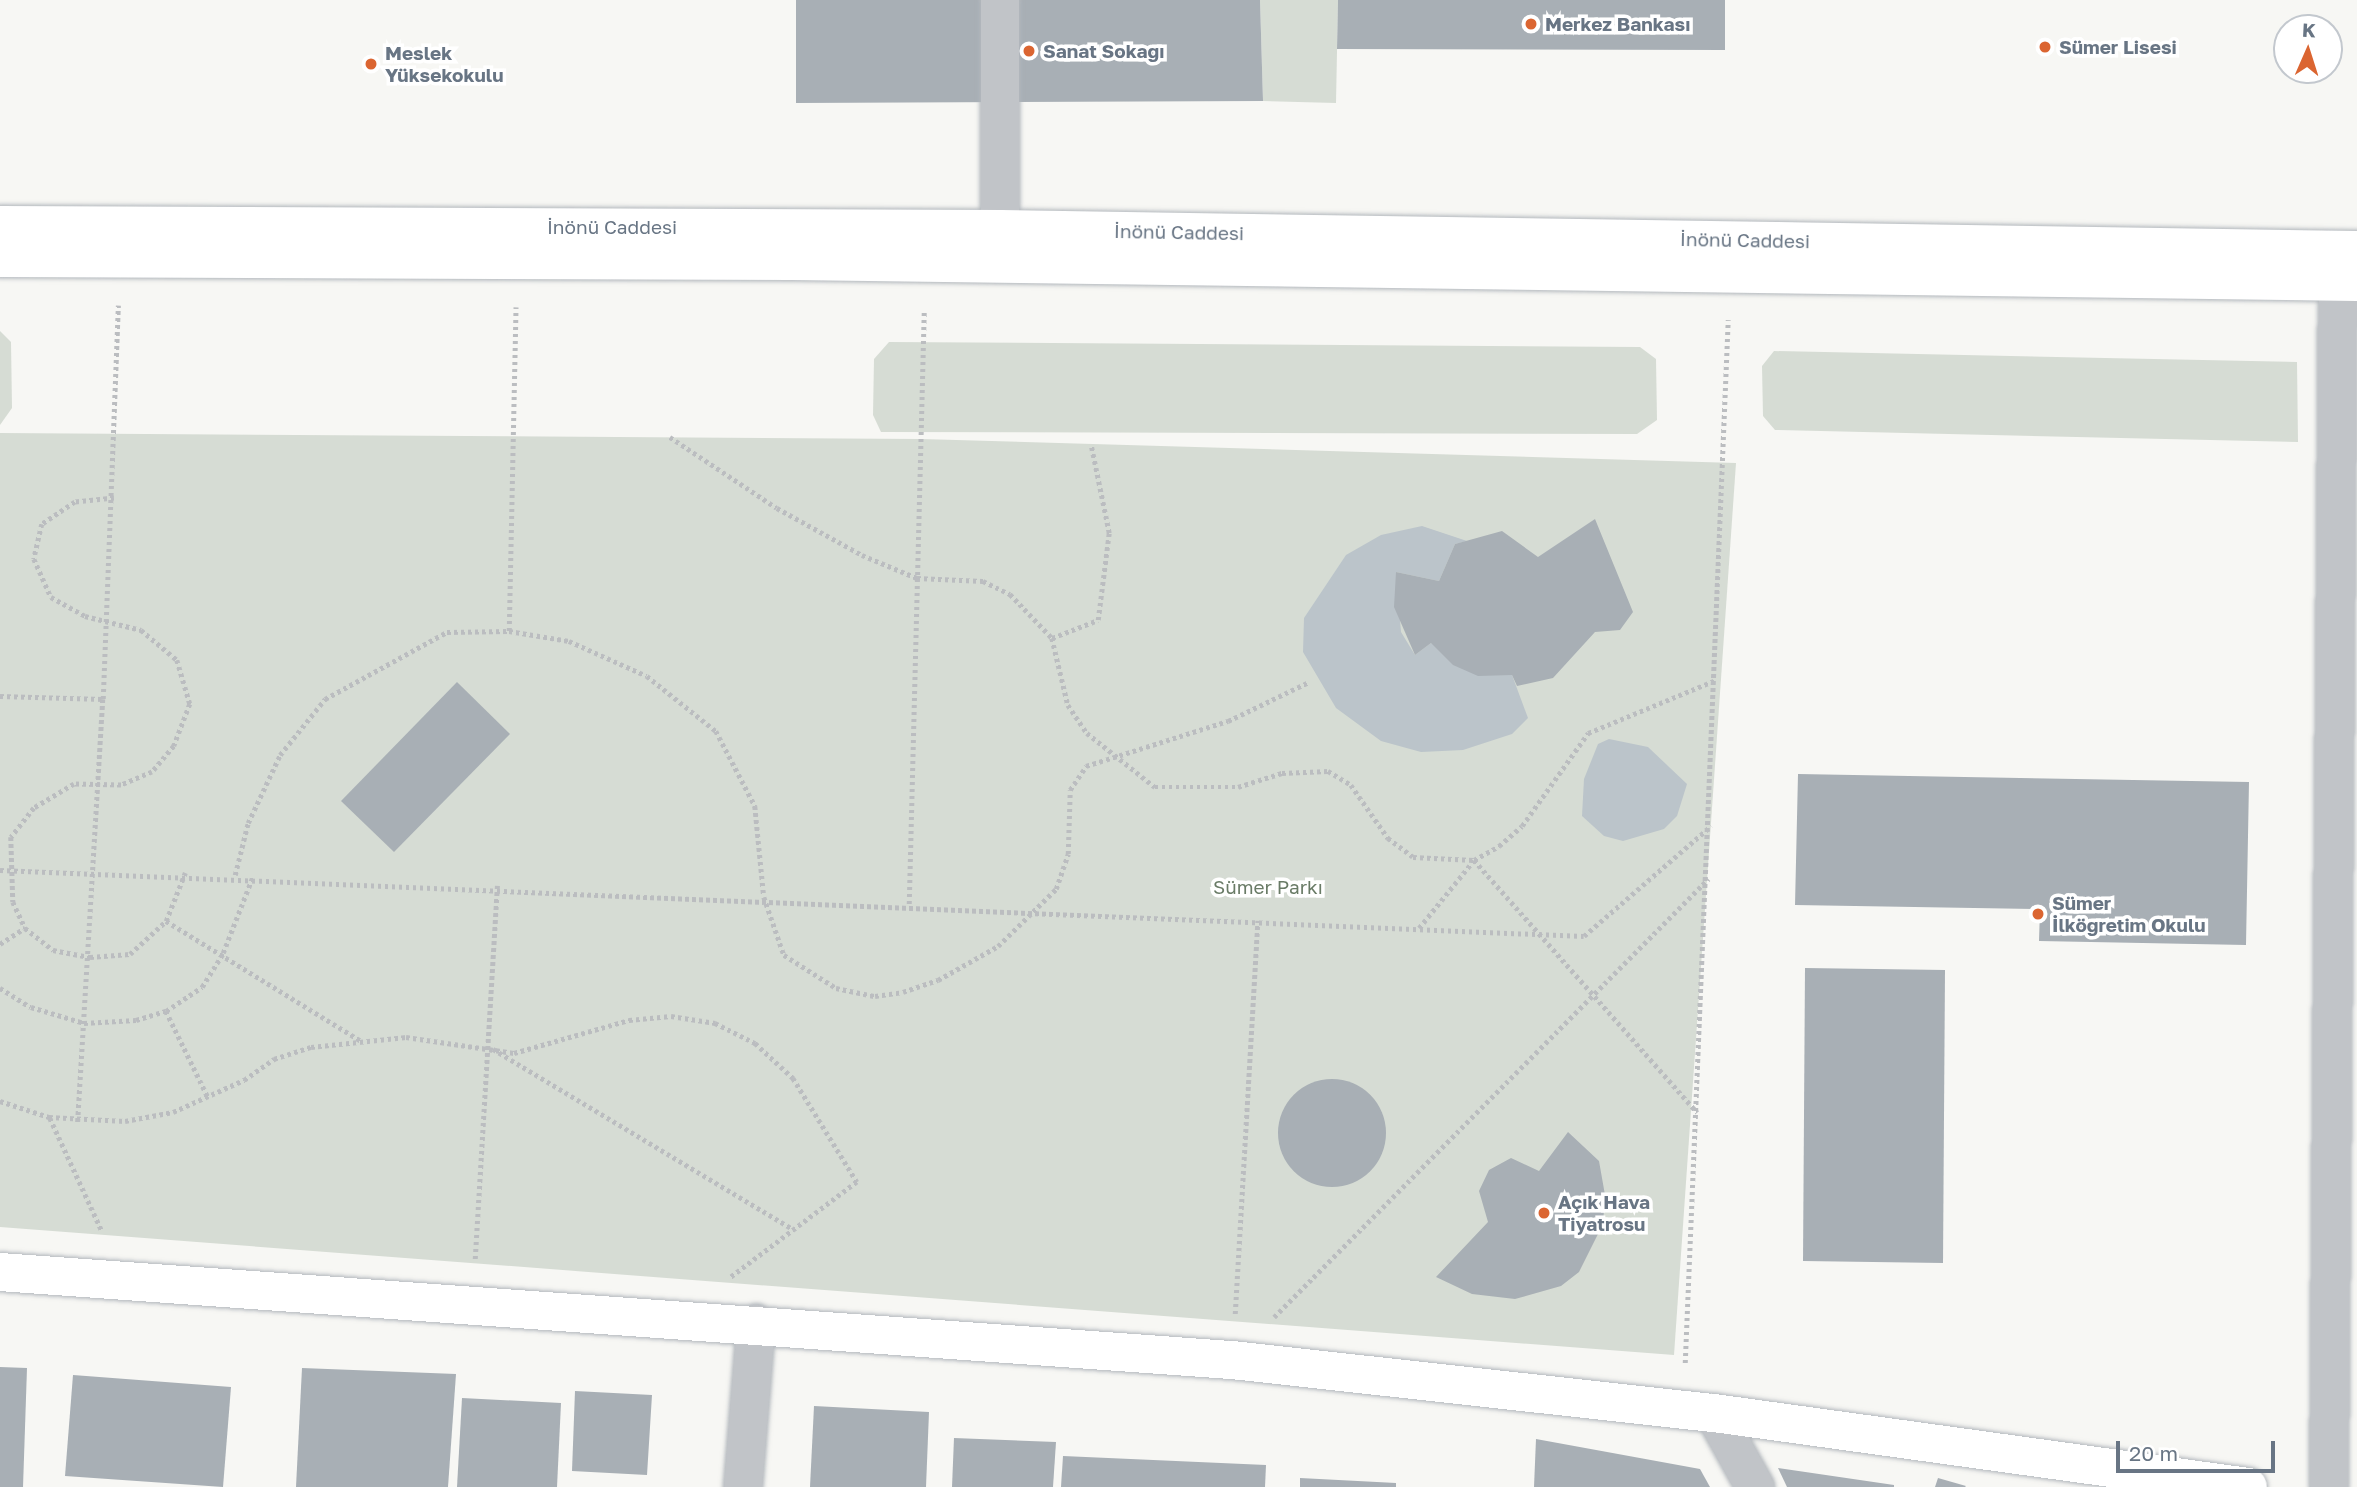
<!DOCTYPE html>
<meta charset="utf-8">
<style>
body{margin:0}
#map{position:relative;width:2357px;height:1487px;overflow:hidden;background:#f7f7f4;font-family:"Golos Text",sans-serif}
div>[style]{position:absolute}
.green>*{inset:0;background:#d6dcd4}
.water>*{inset:0;background:#bbc4ca}
.building>*{inset:0;background:#a8afb5}
.round{border-radius:50%}
.path>*{height:4.5px;margin-top:-2.25px;transform-origin:0;background:repeating-linear-gradient(90deg,#bbbdc0 0 3.5px,transparent 0 7px)}
.roads{filter:drop-shadow(0 0 2px #b3b8bd) drop-shadow(0 0 2px #b3b8bd)}
.street>*{height:38px;margin:-19px;padding:0 19px;transform-origin:19px;border-radius:19px;background:#c1c4c8}
.secondary>*{height:38px;margin:-19px;padding:0 19px;transform-origin:19px;border-radius:19px;background:#fff}
.dots>*{width:19px;height:19px;translate:-50% -50%;box-sizing:border-box;border:4px solid #fff;border-radius:50%}
span{translate:-50% -50%;white-space:nowrap;text-align:center;line-height:1.15;-webkit-text-stroke:7px #fff;paint-order:stroke}
.poi-label{font-size:19px;color:#687584;font-weight:700}
.left{translate:0 -50%;text-align:left}
.street-label{font-size:19px;color:#687584}
.park-label{font-size:19px;color:#697b66}
.north{position:absolute;left:2273px;top:14px;width:70px;height:70px;box-sizing:border-box;background:#fff;border:2px solid #c3c8ce;border-radius:50%;rotate:3deg;font-size:19px;font-weight:700;line-height:28px;text-align:center;color:#687584}
.north::after{content:'';display:block;margin:auto;width:24px;height:32px;background:#db6531;clip-path:polygon(50% 0,100% 100%,50% 72%,0 100%)}
.scale{position:absolute;left:2116px;top:1441px;width:159px;height:32px;box-sizing:border-box;border:4px solid #687584;border-top:0;padding-left:9px;font-size:21px;line-height:24px;white-space:nowrap;color:#687584;-webkit-text-stroke:5px #fff;paint-order:stroke}
</style>
<div id="map">
<div class="green">
<div style="clip-path:polygon(1260px 0,1338px 0,1336px 103px,1263px 101px)"></div>
<div style="clip-path:polygon(0 331px,11px 342px,12px 408px,0 425px)"></div>
<div style="clip-path:polygon(889px 342px,1640px 347px,1656px 359px,1657px 420px,1637px 434px,881px 432px,873px 415px,874px 359px)"></div>
<div style="clip-path:polygon(1774px 351px,2297px 362px,2298px 442px,1775px 430px,1763px 416px,1762px 366px)"></div>
<div style="clip-path:polygon(0 433px,921px 439px,1736px 463px,1674px 1355px,0 1227px)"></div>
</div>
<div class="water">
<div style="clip-path:polygon(1422px 526px,1467px 541px,1455px 544px,1439px 581px,1396px 572px,1401px 632px,1415px 655px,1431px 643px,1512px 675px,1528px 718px,1512px 734px,1463px 750px,1421px 752px,1381px 741px,1336px 708px,1303px 652px,1304px 618px,1346px 555px,1381px 535px)"></div>
<div style="clip-path:polygon(1609px 739px,1648px 747px,1687px 784px,1677px 816px,1664px 829px,1623px 841px,1604px 836px,1582px 816px,1584px 779px,1598px 744px)"></div>
</div>
<div class="building">
<div style="clip-path:polygon(796px 0,1260px 0,1263px 101px,796px 103px)"></div>
<div style="clip-path:polygon(1338px 0,1725px 0,1725px 50px,1337px 49px)"></div>
<div style="clip-path:polygon(1595px 519px,1633px 612px,1620px 630px,1595px 632px,1553px 678px,1517px 686px,1512px 675px,1478px 676px,1453px 665px,1431px 643px,1415px 655px,1394px 607px,1396px 572px,1439px 581px,1455px 544px,1502px 531px,1538px 557px)"></div>
<div style="clip-path:polygon(457px 682px,510px 734px,394px 852px,341px 801px)"></div>
<div style="clip-path:polygon(1798px 774px,2249px 782px,2246px 945px,2039px 941px,2040px 909px,1795px 905px)"></div>
<div style="clip-path:polygon(1805px 968px,1945px 970px,1943px 1263px,1803px 1261px)"></div>
<div class="round" style="left:1278px;top:1079px;width:108px;height:108px"></div>
<div style="clip-path:polygon(1568px 1132px,1599px 1161px,1605px 1195px,1603px 1224px,1579px 1272px,1561px 1286px,1515px 1299px,1472px 1294px,1436px 1277px,1488px 1222px,1479px 1191px,1489px 1170px,1511px 1158px,1539px 1171px)"></div>
<div style="clip-path:polygon(0 1367px,27px 1368px,23px 1487px,0 1487px)"></div>
<div style="clip-path:polygon(302px 1368px,456px 1374px,448px 1487px,296px 1487px)"></div>
<div style="clip-path:polygon(73px 1375px,231px 1387px,223px 1487px,65px 1476px)"></div>
<div style="clip-path:polygon(575px 1391px,652px 1395px,647px 1475px,572px 1471px)"></div>
<div style="clip-path:polygon(462px 1398px,561px 1403px,557px 1487px,457px 1487px)"></div>
<div style="clip-path:polygon(814px 1406px,929px 1412px,926px 1487px,810px 1487px)"></div>
<div style="clip-path:polygon(954px 1438px,1056px 1442px,1053px 1487px,952px 1487px)"></div>
<div style="clip-path:polygon(1536px 1439px,1700px 1469px,1710px 1487px,1534px 1487px)"></div>
<div style="clip-path:polygon(1063px 1456px,1266px 1465px,1265px 1487px,1061px 1487px)"></div>
<div style="clip-path:polygon(1778px 1468px,1894px 1485px,1894px 1487px,1787px 1487px)"></div>
<div style="clip-path:polygon(1300px 1478px,1396px 1483px,1396px 1487px,1300px 1487px)"></div>
<div style="clip-path:polygon(1938px 1478px,1966px 1486px,1965px 1487px,1935px 1487px)"></div>
</div>
<div class="path">
<div style="left:670px;top:437px;width:128px;rotate:33.6deg"></div>
<div style="left:777px;top:508px;width:97px;rotate:28.9deg"></div>
<div style="left:862px;top:555px;width:60px;rotate:22.7deg"></div>
<div style="left:917px;top:578px;width:66px;rotate:2.6deg"></div>
<div style="left:983px;top:581px;width:30px;rotate:26deg"></div>
<div style="left:1010px;top:594px;width:61px;rotate:46.3deg"></div>
<div style="left:1052px;top:638px;width:69px;rotate:76.6deg"></div>
<div style="left:1068px;top:705px;width:34px;rotate:56deg"></div>
<div style="left:1087px;top:733px;width:87px;rotate:38.5deg"></div>
<div style="left:1155px;top:787px;width:83px"></div>
<div style="left:1238px;top:787px;width:46px;rotate:-17.7deg"></div>
<div style="left:1282px;top:773px;width:46px;rotate:-2.5deg"></div>
<div style="left:1328px;top:771px;width:27px;rotate:31deg"></div>
<div style="left:1351px;top:785px;width:65px;rotate:55.1deg"></div>
<div style="left:1388px;top:838px;width:31px;rotate:37deg"></div>
<div style="left:1413px;top:857px;width:61px;rotate:2.8deg"></div>
<div style="left:1474px;top:860px;width:29px;rotate:-29deg"></div>
<div style="left:1499px;top:846px;width:30px;rotate:-41deg"></div>
<div style="left:1522px;top:826px;width:114px;rotate:-54.6deg"></div>
<div style="left:1588px;top:733px;width:139px;rotate:-22.5deg"></div>
<div style="left:114px;top:498px;width:39px;rotate:174deg"></div>
<div style="left:75px;top:502px;width:40px;rotate:146deg"></div>
<div style="left:42px;top:524px;width:36px;rotate:103deg"></div>
<div style="left:34px;top:559px;width:42px;rotate:65.9deg"></div>
<div style="left:51px;top:597px;width:39px;rotate:29deg"></div>
<div style="left:85px;top:616px;width:58px;rotate:14deg"></div>
<div style="left:141px;top:630px;width:47px;rotate:39.8deg"></div>
<div style="left:177px;top:660px;width:46px;rotate:73.5deg"></div>
<div style="left:190px;top:704px;width:45px;rotate:110.9deg"></div>
<div style="left:174px;top:746px;width:34px;rotate:130deg"></div>
<div style="left:152px;top:772px;width:34px;rotate:157deg"></div>
<div style="left:121px;top:785px;width:47px;rotate:-178.8deg"></div>
<div style="left:74px;top:784px;width:47px;rotate:149deg"></div>
<div style="left:34px;top:808px;width:37px;rotate:128deg"></div>
<div style="left:11px;top:837px;width:65px;rotate:88.2deg"></div>
<div style="left:13px;top:902px;width:29px;rotate:65deg"></div>
<div style="left:25px;top:928px;width:36px;rotate:38deg"></div>
<div style="left:53px;top:950px;width:38px;rotate:11deg"></div>
<div style="left:90px;top:957px;width:40px;rotate:-4.3deg"></div>
<div style="left:130px;top:954px;width:49px;rotate:-42.5deg"></div>
<div style="left:166px;top:921px;width:52px;rotate:-68.4deg"></div>
<div style="left:509px;top:631px;width:324px;rotate:-88.8deg"></div>
<div style="left:1052px;top:638px;width:49px;rotate:-21.4deg"></div>
<div style="left:1098px;top:620px;width:88px;rotate:-82.8deg"></div>
<div style="left:1109px;top:533px;width:90px;rotate:-101.6deg"></div>
<div style="left:0;top:696px;width:103px;rotate:1.7deg"></div>
<div style="left:103px;top:699px;width:424px;rotate:93.4deg"></div>
<div style="left:103px;top:699px;width:394px;rotate:-87.8deg"></div>
<div style="left:0;top:870px;width:1585px;rotate:2.39deg"></div>
<div style="left:1584px;top:936px;width:168px;rotate:-40.9deg"></div>
<div style="left:235px;top:875px;width:54px;rotate:-76deg"></div>
<div style="left:248px;top:823px;width:75px;rotate:-64.8deg"></div>
<div style="left:280px;top:755px;width:72px;rotate:-51.2deg"></div>
<div style="left:325px;top:699px;width:139px;rotate:-28.8deg"></div>
<div style="left:447px;top:632px;width:62px;rotate:-0.9deg"></div>
<div style="left:509px;top:631px;width:61px;rotate:9.5deg"></div>
<div style="left:569px;top:641px;width:85px;rotate:24.2deg"></div>
<div style="left:647px;top:676px;width:88px;rotate:38.6deg"></div>
<div style="left:716px;top:731px;width:85px;rotate:62.5deg"></div>
<div style="left:755px;top:806px;width:91px;rotate:84.4deg"></div>
<div style="left:764px;top:897px;width:61px;rotate:71deg"></div>
<div style="left:784px;top:955px;width:62px;rotate:32.4deg"></div>
<div style="left:836px;top:988px;width:40px;rotate:12deg"></div>
<div style="left:875px;top:996px;width:28px;rotate:-8deg"></div>
<div style="left:903px;top:992px;width:37px;rotate:-19deg"></div>
<div style="left:938px;top:980px;width:69px;rotate:-29.5deg"></div>
<div style="left:998px;top:946px;width:81px;rotate:-44.5deg"></div>
<div style="left:1056px;top:889px;width:37px;rotate:-71deg"></div>
<div style="left:1068px;top:854px;width:64px;rotate:-88.2deg"></div>
<div style="left:1070px;top:790px;width:29px;rotate:-56deg"></div>
<div style="left:1086px;top:766px;width:149px;rotate:-17.6deg"></div>
<div style="left:1228px;top:721px;width:88px;rotate:-25.7deg"></div>
<div style="left:909px;top:904px;width:594px;rotate:-88.55deg"></div>
<div style="left:166px;top:921px;width:229px;rotate:31.6deg"></div>
<div style="left:1419px;top:928px;width:87px;rotate:-51deg"></div>
<div style="left:1474px;top:860px;width:337px;rotate:48.5deg"></div>
<div style="left:0;top:944px;width:30px;rotate:-33deg"></div>
<div style="left:0;top:988px;width:36px;rotate:32deg"></div>
<div style="left:31px;top:1007px;width:55px;rotate:16.8deg"></div>
<div style="left:84px;top:1023px;width:52px;rotate:-3.3deg"></div>
<div style="left:136px;top:1020px;width:31px;rotate:-17deg"></div>
<div style="left:166px;top:1011px;width:43px;rotate:-33.7deg"></div>
<div style="left:202px;top:987px;width:40px;rotate:-58deg"></div>
<div style="left:223px;top:953px;width:83px;rotate:-68.7deg"></div>
<div style="left:166px;top:1011px;width:96px;rotate:64deg"></div>
<div style="left:493px;top:1049px;width:350px;rotate:31deg"></div>
<div style="left:0;top:1101px;width:52px;rotate:18.1deg"></div>
<div style="left:49px;top:1117px;width:76px;rotate:3deg"></div>
<div style="left:125px;top:1121px;width:49px;rotate:-10.6deg"></div>
<div style="left:173px;top:1112px;width:78px;rotate:-24.3deg"></div>
<div style="left:244px;top:1080px;width:37px;rotate:-35deg"></div>
<div style="left:274px;top:1059px;width:39px;rotate:-18deg"></div>
<div style="left:311px;top:1047px;width:96px;rotate:-6deg"></div>
<div style="left:406px;top:1037px;width:109px;rotate:8.4deg"></div>
<div style="left:514px;top:1053px;width:120px;rotate:-16deg"></div>
<div style="left:629px;top:1020px;width:42px;rotate:-5.4deg"></div>
<div style="left:671px;top:1016px;width:45px;rotate:9deg"></div>
<div style="left:715px;top:1023px;width:45px;rotate:26.6deg"></div>
<div style="left:755px;top:1043px;width:52px;rotate:42.6deg"></div>
<div style="left:793px;top:1078px;width:122px;rotate:58.4deg"></div>
<div style="left:857px;top:1182px;width:158px;rotate:143deg"></div>
<div style="left:50px;top:1118px;width:124px;rotate:65.3deg"></div>
<div style="left:475px;top:1259px;width:374px;rotate:-86.6deg"></div>
<div style="left:1235px;top:1314px;width:394px;rotate:-86.7deg"></div>
<div style="left:1274px;top:1317px;width:617px;rotate:-45.26deg"></div>
<div style="left:1685px;top:1363px;width:1044px;rotate:-87.64deg"></div>
</div>
<div class="roads">
<div class="street">
<div style="left:1000px;top:229px;width:229px;rotate:-90deg"></div>
<div style="left:1714px;top:1413px;width:85px;rotate:61deg"></div>
<div style="left:743px;top:1487px;width:164px;rotate:-85.4deg"></div>
<div style="left:2329px;top:1487px;width:1237px;rotate:-89.58deg"></div>
</div>
<div class="secondary">
<div style="left:0;top:225px;width:1000px;rotate:0.23deg"></div>
<div style="left:1000px;top:229px;width:1357px;rotate:0.89deg"></div>
<div style="left:0;top:258px;width:792px;rotate:0.22deg"></div>
<div style="left:792px;top:261px;width:1565px;rotate:0.77deg"></div>
<div style="left:0;top:1272px;width:1235px;rotate:4.09deg"></div>
<div style="left:1232px;top:1360px;width:485px;rotate:6.3deg"></div>
<div style="left:1714px;top:1413px;width:539px;rotate:7.89deg"></div>
</div>
</div>
<div class="dots">
<div style="left:1531px;top:24px;background:#db6531"></div>
<div style="left:2045px;top:47px;background:#db6531"></div>
<div style="left:1029px;top:51px;background:#db6531"></div>
<div style="left:371px;top:64px;background:#db6531"></div>
<div style="left:2038px;top:914px;background:#db6531"></div>
<div style="left:1544px;top:1213px;background:#db6531"></div>
</div>
<div class="poi-label">
<span class="left" style="left:1545px;top:24px">Merkez Bankası</span>
<span class="left" style="left:2059px;top:47px">Sümer Lisesi</span>
<span class="left" style="left:1043px;top:51px">Sanat Sokağı</span>
<span class="left" style="left:385px;top:64px">Meslek<br>Yüksekokulu</span>
<span class="left" style="left:2052px;top:914px">Sümer<br>İlköğretim Okulu</span>
<span class="left" style="left:1558px;top:1213px">Açık Hava<br>Tiyatrosu</span>
</div>
<div class="street-label">
<span style="left:612px;top:227px">İnönü Caddesi</span>
<span style="left:1179px;top:232px;rotate:1deg">İnönü Caddesi</span>
<span style="left:1745px;top:240px;rotate:1deg">İnönü Caddesi</span>
</div>
<div class="park-label">
<span style="left:1268px;top:887px">Sümer Parkı</span>
</div>
<div class="north">K</div>
<div class="scale">20 m</div>
</div>
